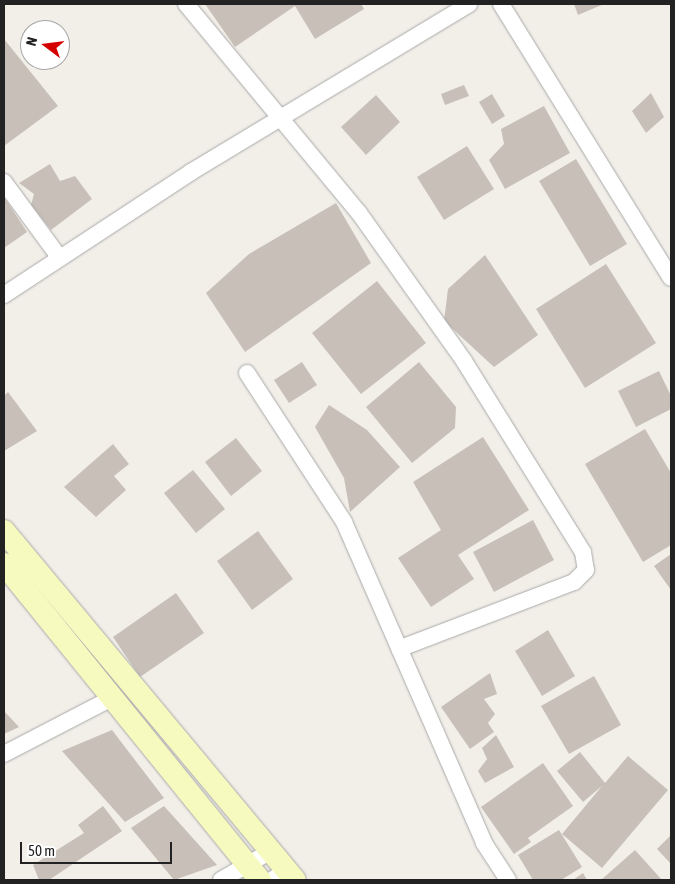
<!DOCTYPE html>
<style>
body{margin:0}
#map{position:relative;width:675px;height:884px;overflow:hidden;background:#f2efe9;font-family:"Asap Condensed",sans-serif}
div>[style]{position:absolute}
.building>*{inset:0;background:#c7bfb8}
.roads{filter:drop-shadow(0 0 1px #a9a9a9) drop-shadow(0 0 1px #a9a9a9)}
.street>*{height:16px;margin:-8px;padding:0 8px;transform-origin:8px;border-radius:8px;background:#fff}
.secondary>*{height:22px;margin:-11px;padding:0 11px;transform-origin:11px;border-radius:11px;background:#f7fabf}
span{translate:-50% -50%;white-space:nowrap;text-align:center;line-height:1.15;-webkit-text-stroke:4px #fff;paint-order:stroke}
.frame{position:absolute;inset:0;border:5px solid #222;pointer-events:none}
.north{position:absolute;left:20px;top:20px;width:50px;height:50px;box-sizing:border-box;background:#fff;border:1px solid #a7a7a7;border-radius:50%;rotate:285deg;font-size:14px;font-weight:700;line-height:20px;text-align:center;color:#222}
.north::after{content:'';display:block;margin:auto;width:18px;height:22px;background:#d40000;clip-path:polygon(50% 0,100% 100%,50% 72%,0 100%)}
.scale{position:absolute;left:20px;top:842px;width:152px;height:22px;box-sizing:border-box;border:2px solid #222;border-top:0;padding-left:6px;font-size:15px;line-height:18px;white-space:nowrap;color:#222;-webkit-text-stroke:4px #fff;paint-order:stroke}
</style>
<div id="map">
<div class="building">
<div style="clip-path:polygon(205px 4px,361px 4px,364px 9px,315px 39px,295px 6px,235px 47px)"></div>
<div style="clip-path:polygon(574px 4px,604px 4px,578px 15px)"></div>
<div style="clip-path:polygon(4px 39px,58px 106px,4px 146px)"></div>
<div style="clip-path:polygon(464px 85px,469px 96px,445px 105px,441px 94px)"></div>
<div style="clip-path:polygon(651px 93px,664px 117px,646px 133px,632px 111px)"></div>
<div style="clip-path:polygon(492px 94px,505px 116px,492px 124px,479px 102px)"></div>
<div style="clip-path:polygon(376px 95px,400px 122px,366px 155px,341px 127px)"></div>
<div style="clip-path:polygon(544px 106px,570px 153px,505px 189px,489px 160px,504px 144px,501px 129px)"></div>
<div style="clip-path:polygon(467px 146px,494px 189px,444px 220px,417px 177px)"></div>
<div style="clip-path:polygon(576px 159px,627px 244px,590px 266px,539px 181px)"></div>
<div style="clip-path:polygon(50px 164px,60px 181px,75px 176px,92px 199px,51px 230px,31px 205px,34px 194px,19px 183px)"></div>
<div style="clip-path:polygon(4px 197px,27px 232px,4px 248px)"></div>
<div style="clip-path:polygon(336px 203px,371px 263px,245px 352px,206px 293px,249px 254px)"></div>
<div style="clip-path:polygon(485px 255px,538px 335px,494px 367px,444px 321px,448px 289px)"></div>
<div style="clip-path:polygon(606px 264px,656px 343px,585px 388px,536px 309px)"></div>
<div style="clip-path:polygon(377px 281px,426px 343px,361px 394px,312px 333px)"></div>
<div style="clip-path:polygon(302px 362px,317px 385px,289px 403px,274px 380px)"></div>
<div style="clip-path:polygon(419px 362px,456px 407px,455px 428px,412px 463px,366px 407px)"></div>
<div style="clip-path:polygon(659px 371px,671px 396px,671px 409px,636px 427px,618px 391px)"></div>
<div style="clip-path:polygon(8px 392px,37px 431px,4px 451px,4px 396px)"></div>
<div style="clip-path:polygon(329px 405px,367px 430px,400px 467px,350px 512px,344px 478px,315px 427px)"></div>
<div style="clip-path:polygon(645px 429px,671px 473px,671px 545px,643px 562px,585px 464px)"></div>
<div style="clip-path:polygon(483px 437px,529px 510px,458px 555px,474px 579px,431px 607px,398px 558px,441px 530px,413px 482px)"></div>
<div style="clip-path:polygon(236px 438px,262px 471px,231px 496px,205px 462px)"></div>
<div style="clip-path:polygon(113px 444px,129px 464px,114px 476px,126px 490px,96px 517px,64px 487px)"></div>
<div style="clip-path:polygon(193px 470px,225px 509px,196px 533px,164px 493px)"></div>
<div style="clip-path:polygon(533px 520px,554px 560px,494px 592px,473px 552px)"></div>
<div style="clip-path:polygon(258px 531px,293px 579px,252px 610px,217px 561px)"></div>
<div style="clip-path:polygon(671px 554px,671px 590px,654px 566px)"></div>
<div style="clip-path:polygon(176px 593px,204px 633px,140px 677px,113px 637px)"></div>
<div style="clip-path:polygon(548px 630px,575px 676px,542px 696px,515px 651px)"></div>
<div style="clip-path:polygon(490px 673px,497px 694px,484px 699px,495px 714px,488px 723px,494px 732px,470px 749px,441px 707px)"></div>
<div style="clip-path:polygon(594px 676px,621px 725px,569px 754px,541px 706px)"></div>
<div style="clip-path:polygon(4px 711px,19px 727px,4px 734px)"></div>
<div style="clip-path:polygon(112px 730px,164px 798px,125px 822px,62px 751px)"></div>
<div style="clip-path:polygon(496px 735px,514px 767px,485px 783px,478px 771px,487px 759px,482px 748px)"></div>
<div style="clip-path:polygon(580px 752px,605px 783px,628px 756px,668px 790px,602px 868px,562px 834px,602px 786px,583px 802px,557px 771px)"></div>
<div style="clip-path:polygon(543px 763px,573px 806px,528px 838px,531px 842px,514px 854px,481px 807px)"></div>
<div style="clip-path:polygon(103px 806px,122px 831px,49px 880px,39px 880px,33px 865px,84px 833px,78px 825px)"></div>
<div style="clip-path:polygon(164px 806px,217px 865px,174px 880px,131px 828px)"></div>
<div style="clip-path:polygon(559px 830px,582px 867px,561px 880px,533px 880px,518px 855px)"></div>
<div style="clip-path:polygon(671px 835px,671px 864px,657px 849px)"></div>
<div style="clip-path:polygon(635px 850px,662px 880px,601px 880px)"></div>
<div style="clip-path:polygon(583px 873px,587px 880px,573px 880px)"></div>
</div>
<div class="roads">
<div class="street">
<div style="left:186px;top:4px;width:271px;rotate:50.4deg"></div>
<div style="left:359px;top:213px;width:181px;rotate:54.6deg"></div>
<div style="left:464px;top:361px;width:225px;rotate:58.1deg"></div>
<div style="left:583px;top:552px;width:18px;rotate:81deg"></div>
<div style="left:586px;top:570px;width:17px;rotate:135deg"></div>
<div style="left:574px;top:582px;width:187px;rotate:159.1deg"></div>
<div style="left:501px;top:4px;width:322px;rotate:58.2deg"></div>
<div style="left:4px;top:182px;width:93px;rotate:53.7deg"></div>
<div style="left:4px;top:295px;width:224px;rotate:-33.3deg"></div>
<div style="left:191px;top:172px;width:325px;rotate:-31.1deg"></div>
<div style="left:247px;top:373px;width:178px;rotate:56.9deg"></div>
<div style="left:344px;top:522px;width:350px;rotate:66.4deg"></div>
<div style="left:484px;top:843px;width:44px;rotate:57deg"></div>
<div style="left:4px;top:754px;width:122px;rotate:-27.4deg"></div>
<div style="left:221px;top:880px;width:58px;rotate:-30.1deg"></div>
<div style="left:272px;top:880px;width:18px;rotate:-34deg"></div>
</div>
<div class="secondary">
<div style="left:4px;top:531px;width:454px;rotate:50.2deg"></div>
<div style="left:4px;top:564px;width:407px;rotate:51deg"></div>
</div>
</div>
<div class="frame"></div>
<div class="north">N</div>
<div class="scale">50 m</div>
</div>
